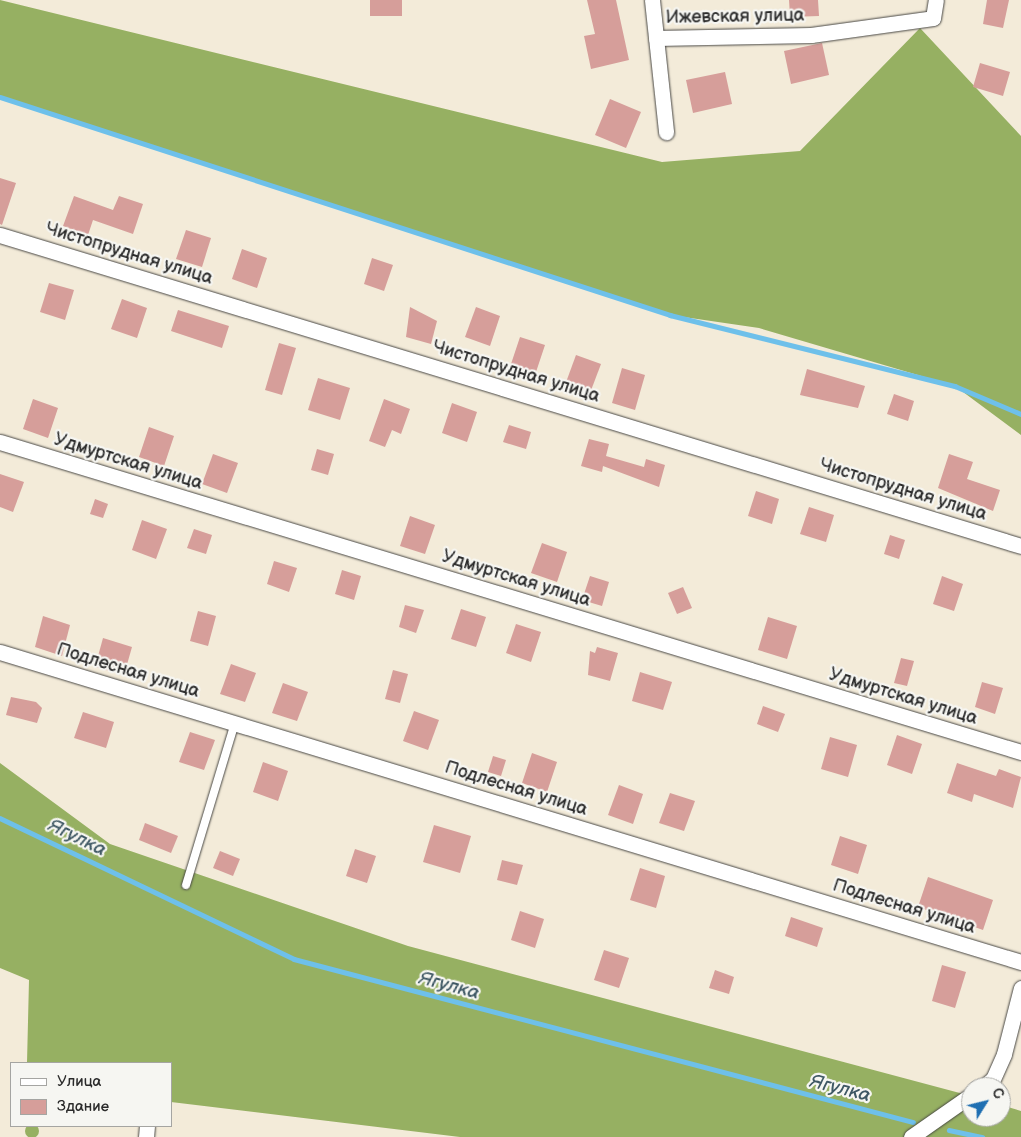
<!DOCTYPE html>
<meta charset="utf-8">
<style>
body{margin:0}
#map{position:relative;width:1021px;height:1137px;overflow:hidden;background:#f3ebd9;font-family:"Balsamiq Sans",sans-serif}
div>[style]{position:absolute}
.forest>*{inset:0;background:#96b062}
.round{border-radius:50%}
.stream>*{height:4.5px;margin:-2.25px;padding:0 2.25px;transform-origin:2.25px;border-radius:2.25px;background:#6ec0ea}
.building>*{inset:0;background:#d69e9a}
.roads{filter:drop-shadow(0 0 1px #494845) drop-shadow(0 0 1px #494845)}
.lane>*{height:8px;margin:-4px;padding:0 4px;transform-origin:4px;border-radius:4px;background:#fff}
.street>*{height:15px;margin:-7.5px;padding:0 7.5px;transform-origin:7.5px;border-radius:7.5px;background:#fff}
span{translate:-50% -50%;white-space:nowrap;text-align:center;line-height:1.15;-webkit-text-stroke:4.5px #f6f6f2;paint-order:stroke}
.street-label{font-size:18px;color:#2b2b2b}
.water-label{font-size:19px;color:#3f5864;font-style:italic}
.legend{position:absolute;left:10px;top:1062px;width:162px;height:65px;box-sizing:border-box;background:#f6f6f2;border:1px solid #a5a5a2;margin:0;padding:6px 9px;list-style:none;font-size:15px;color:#2b2b2b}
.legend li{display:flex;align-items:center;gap:10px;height:25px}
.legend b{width:25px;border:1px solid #a5a5a2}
.north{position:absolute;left:961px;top:1077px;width:50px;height:50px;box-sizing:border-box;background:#f6f6f2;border:1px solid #a5a5a2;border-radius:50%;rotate:54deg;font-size:14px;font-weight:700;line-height:20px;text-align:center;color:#2b2b2b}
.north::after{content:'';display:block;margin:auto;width:18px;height:22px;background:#1f6fb2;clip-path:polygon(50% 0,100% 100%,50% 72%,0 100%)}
</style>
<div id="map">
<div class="forest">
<div style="clip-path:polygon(0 0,662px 162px,800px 151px,920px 28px,1021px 136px,1021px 435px,955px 386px,759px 328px,670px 315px,0 98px)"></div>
<div style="clip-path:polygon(0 763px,110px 844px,408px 946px,971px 1096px,971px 1117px,1001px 1117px,1001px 1105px,1021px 1111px,1021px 1137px,460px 1137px,171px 1102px,171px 1063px,27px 1063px,29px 980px,0 968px)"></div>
<div class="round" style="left:25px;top:1124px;width:14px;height:14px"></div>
</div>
<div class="stream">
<div style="left:0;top:97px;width:705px;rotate:18.02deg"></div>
<div style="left:670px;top:315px;width:294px;rotate:14deg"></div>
<div style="left:955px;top:386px;width:72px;rotate:23deg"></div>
<div style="left:0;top:818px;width:326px;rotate:25.6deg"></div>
<div style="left:294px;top:959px;width:640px;rotate:14.75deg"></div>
<div style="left:949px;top:1130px;width:34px;rotate:12deg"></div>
</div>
<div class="building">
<div style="clip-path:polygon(370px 0,402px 0,402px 16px,370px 16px)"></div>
<div style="clip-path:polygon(587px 0,616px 0,629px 60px,591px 69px,584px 36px,595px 34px)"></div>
<div style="clip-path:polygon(789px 0,818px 0,819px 16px,790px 17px)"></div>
<div style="clip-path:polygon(987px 0,1009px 0,1003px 28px,983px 24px)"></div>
<div style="clip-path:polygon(822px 43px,829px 75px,791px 84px,784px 51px)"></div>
<div style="clip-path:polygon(980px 63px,1010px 72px,1003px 96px,973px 87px)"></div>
<div style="clip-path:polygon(725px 72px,732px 104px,693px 113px,686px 80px)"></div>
<div style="clip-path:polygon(610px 99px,641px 112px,626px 148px,595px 135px)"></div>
<div style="clip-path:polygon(0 178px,16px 183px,2px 225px,0 224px)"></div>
<div style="clip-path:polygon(74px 196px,113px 210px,119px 196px,143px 204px,133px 234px,93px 220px,88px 235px,63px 226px)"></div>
<div style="clip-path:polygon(186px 230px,211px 238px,202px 267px,176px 259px)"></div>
<div style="clip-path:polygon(242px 249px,267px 258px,257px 288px,232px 279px)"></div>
<div style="clip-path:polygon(372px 258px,393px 265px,384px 291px,364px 284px)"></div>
<div style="clip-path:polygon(49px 283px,74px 290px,65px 320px,40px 312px)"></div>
<div style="clip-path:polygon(122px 299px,147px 308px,137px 338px,111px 329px)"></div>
<div style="clip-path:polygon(410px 307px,437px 321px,431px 344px,406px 337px)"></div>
<div style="clip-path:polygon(476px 307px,500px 316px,490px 346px,465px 337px)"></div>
<div style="clip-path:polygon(178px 310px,229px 326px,222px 348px,171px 331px)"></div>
<div style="clip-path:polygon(520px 337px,545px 345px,535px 375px,510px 367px)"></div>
<div style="clip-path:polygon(279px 343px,296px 348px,282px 395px,265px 390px)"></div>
<div style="clip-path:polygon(576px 355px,601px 364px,590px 393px,565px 385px)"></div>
<div style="clip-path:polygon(622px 368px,645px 375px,635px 410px,612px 403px)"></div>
<div style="clip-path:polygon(807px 369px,865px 386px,858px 408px,800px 395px)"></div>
<div style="clip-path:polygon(318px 378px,350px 388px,340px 420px,308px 410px)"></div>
<div style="clip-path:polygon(894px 394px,914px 401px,908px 421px,887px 414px)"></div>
<div style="clip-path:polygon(33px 399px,58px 408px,48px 438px,23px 429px)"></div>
<div style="clip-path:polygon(384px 399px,410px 409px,401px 434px,392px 430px,385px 447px,369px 441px)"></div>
<div style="clip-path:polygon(452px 403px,477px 412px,467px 442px,442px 433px)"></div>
<div style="clip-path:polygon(509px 425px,531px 432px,526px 449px,503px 442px)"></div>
<div style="clip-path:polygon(149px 427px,174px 436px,164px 466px,139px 457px)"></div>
<div style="clip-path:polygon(589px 439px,609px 444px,606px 456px,644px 467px,646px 459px,665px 465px,659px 487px,603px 466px,602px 472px,581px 466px)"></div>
<div style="clip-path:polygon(317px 449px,334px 454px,328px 475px,311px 470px)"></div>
<div style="clip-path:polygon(213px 454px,238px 463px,227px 493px,202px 484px)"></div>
<div style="clip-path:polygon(949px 454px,973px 462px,967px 479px,1000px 490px,993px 511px,938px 488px)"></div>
<div style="clip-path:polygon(0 474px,24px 482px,13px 512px,0 507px)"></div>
<div style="clip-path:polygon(756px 491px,779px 499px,772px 524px,748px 516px)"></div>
<div style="clip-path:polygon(95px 499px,108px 504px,103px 518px,90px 514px)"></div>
<div style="clip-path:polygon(809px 507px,834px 515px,826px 542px,800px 534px)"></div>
<div style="clip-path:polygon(410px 516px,435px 525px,425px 554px,400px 546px)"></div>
<div style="clip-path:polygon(142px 520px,167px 529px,156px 559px,132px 550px)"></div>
<div style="clip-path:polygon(194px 529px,212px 535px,206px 554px,187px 548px)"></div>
<div style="clip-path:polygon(890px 535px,905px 540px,899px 559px,884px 554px)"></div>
<div style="clip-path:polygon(542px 543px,567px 552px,557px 582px,531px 573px)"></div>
<div style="clip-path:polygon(274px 561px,297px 568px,289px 592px,267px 584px)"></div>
<div style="clip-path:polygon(342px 570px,361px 576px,354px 600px,335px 594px)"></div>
<div style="clip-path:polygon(590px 576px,609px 582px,602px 606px,582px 600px)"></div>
<div style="clip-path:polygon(942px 576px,963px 584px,954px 611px,933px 604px)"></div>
<div style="clip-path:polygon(683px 587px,692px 608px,677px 614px,668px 593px)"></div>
<div style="clip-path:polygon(405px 605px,424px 610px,416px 633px,399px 627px)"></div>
<div style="clip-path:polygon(461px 609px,486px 617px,476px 647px,451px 639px)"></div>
<div style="clip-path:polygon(198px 611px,216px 616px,208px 646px,190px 641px)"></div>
<div style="clip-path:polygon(43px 616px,70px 625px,62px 656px,35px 647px)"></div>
<div style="clip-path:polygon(768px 617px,797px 626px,787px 659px,758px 650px)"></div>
<div style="clip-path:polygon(516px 624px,541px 632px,531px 662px,506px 653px)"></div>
<div style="clip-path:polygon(103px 638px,132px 647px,124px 675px,95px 667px)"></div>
<div style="clip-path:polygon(597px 647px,618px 653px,610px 681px,588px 675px,590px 651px,595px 653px)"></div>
<div style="clip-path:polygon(901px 658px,914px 661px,907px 686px,894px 683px)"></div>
<div style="clip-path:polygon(231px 664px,256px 673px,245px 702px,220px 694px)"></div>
<div style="clip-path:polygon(393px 670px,408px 674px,400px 703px,385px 699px)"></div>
<div style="clip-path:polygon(640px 672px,672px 682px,663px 710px,632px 701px)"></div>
<div style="clip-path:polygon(982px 682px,1003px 688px,995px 714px,975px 707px)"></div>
<div style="clip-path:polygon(283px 683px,308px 692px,297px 721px,272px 713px)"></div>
<div style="clip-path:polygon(11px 697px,36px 702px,42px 708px,37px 723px,6px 715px)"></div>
<div style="clip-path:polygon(763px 706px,785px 714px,778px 732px,757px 724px)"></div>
<div style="clip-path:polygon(414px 711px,439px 720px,428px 750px,403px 741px)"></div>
<div style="clip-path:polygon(83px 712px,114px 722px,106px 748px,74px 738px)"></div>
<div style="clip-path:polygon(190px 732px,215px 740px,204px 770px,179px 762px)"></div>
<div style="clip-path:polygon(897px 735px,922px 744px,912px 774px,887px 765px)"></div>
<div style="clip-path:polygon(830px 737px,857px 745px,848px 777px,821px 769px)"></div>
<div style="clip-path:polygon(532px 753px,557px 762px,547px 792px,522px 783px)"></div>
<div style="clip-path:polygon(493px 756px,506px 760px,501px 776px,488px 772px)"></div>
<div style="clip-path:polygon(263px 762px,288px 771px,278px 801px,253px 792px)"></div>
<div style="clip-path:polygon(957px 763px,996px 776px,999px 769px,1021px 777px,1013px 808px,974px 794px,972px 802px,947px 793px)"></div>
<div style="clip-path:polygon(619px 785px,643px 794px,633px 824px,608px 815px)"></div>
<div style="clip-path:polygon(670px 793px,695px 801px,684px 831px,659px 823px)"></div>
<div style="clip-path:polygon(145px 823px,178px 836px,171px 853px,139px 840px)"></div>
<div style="clip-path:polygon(434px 825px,471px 836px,460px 873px,423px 862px)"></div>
<div style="clip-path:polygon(840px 836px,867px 845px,858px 874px,831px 865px)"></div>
<div style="clip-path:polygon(355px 849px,376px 856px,367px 883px,346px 876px)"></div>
<div style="clip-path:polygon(220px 851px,240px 859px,233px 876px,213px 868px)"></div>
<div style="clip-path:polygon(502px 860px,523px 865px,517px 885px,497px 880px)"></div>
<div style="clip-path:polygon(640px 868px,665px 876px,656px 908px,630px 900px)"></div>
<div style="clip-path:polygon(928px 877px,993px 900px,983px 930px,918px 907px)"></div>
<div style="clip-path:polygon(520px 911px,544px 919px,535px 948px,511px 940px)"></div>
<div style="clip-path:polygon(791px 917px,823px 928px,817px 947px,785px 936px)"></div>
<div style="clip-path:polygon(604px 950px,629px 958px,619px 988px,594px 980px)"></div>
<div style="clip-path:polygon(942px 965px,966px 972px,955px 1008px,932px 1001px)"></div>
<div style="clip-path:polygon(715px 970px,734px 977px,729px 994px,709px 988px)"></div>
</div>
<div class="roads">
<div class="lane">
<div style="left:186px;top:885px;width:169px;rotate:-73.2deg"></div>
</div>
<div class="street">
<div style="left:652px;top:0;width:133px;rotate:83.9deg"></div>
<div style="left:656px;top:38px;width:155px;rotate:-1.1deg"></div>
<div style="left:811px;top:35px;width:123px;rotate:-7.9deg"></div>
<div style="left:933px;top:18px;width:18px;rotate:-81deg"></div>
<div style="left:0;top:235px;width:1067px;rotate:16.94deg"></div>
<div style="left:0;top:442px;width:1067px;rotate:16.89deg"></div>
<div style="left:0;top:652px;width:1067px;rotate:16.89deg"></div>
<div style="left:983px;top:1087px;width:13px;rotate:-39deg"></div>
<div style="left:993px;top:1079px;width:27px;rotate:-66deg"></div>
<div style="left:1004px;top:1054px;width:68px;rotate:-75.6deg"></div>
<div style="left:146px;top:1137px;width:11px;rotate:-85deg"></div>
<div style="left:911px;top:1137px;width:73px;rotate:-35deg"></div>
</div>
</div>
<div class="street-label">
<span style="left:735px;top:17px;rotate:-1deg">Ижевская улица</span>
<span style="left:129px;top:254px;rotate:17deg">Чистопрудная улица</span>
<span style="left:516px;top:372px;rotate:17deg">Чистопрудная улица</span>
<span style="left:128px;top:462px;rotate:17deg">Удмуртская улица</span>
<span style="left:903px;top:490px;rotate:17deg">Чистопрудная улица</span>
<span style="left:516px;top:579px;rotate:17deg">Удмуртская улица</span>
<span style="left:128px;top:671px;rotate:17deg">Подлесная улица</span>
<span style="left:903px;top:697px;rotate:17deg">Удмуртская улица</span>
<span style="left:516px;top:789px;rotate:17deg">Подлесная улица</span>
<span style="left:904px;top:907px;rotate:17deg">Подлесная улица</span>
</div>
<div class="water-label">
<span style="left:77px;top:838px;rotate:26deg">Ягулка</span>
<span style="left:449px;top:986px;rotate:15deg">Ягулка</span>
<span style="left:840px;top:1089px;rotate:14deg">Ягулка</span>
</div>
<ul class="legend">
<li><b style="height:6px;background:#fff"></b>Улица</li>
<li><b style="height:14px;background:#d69e9a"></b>Здание</li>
</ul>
<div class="north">С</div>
</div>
